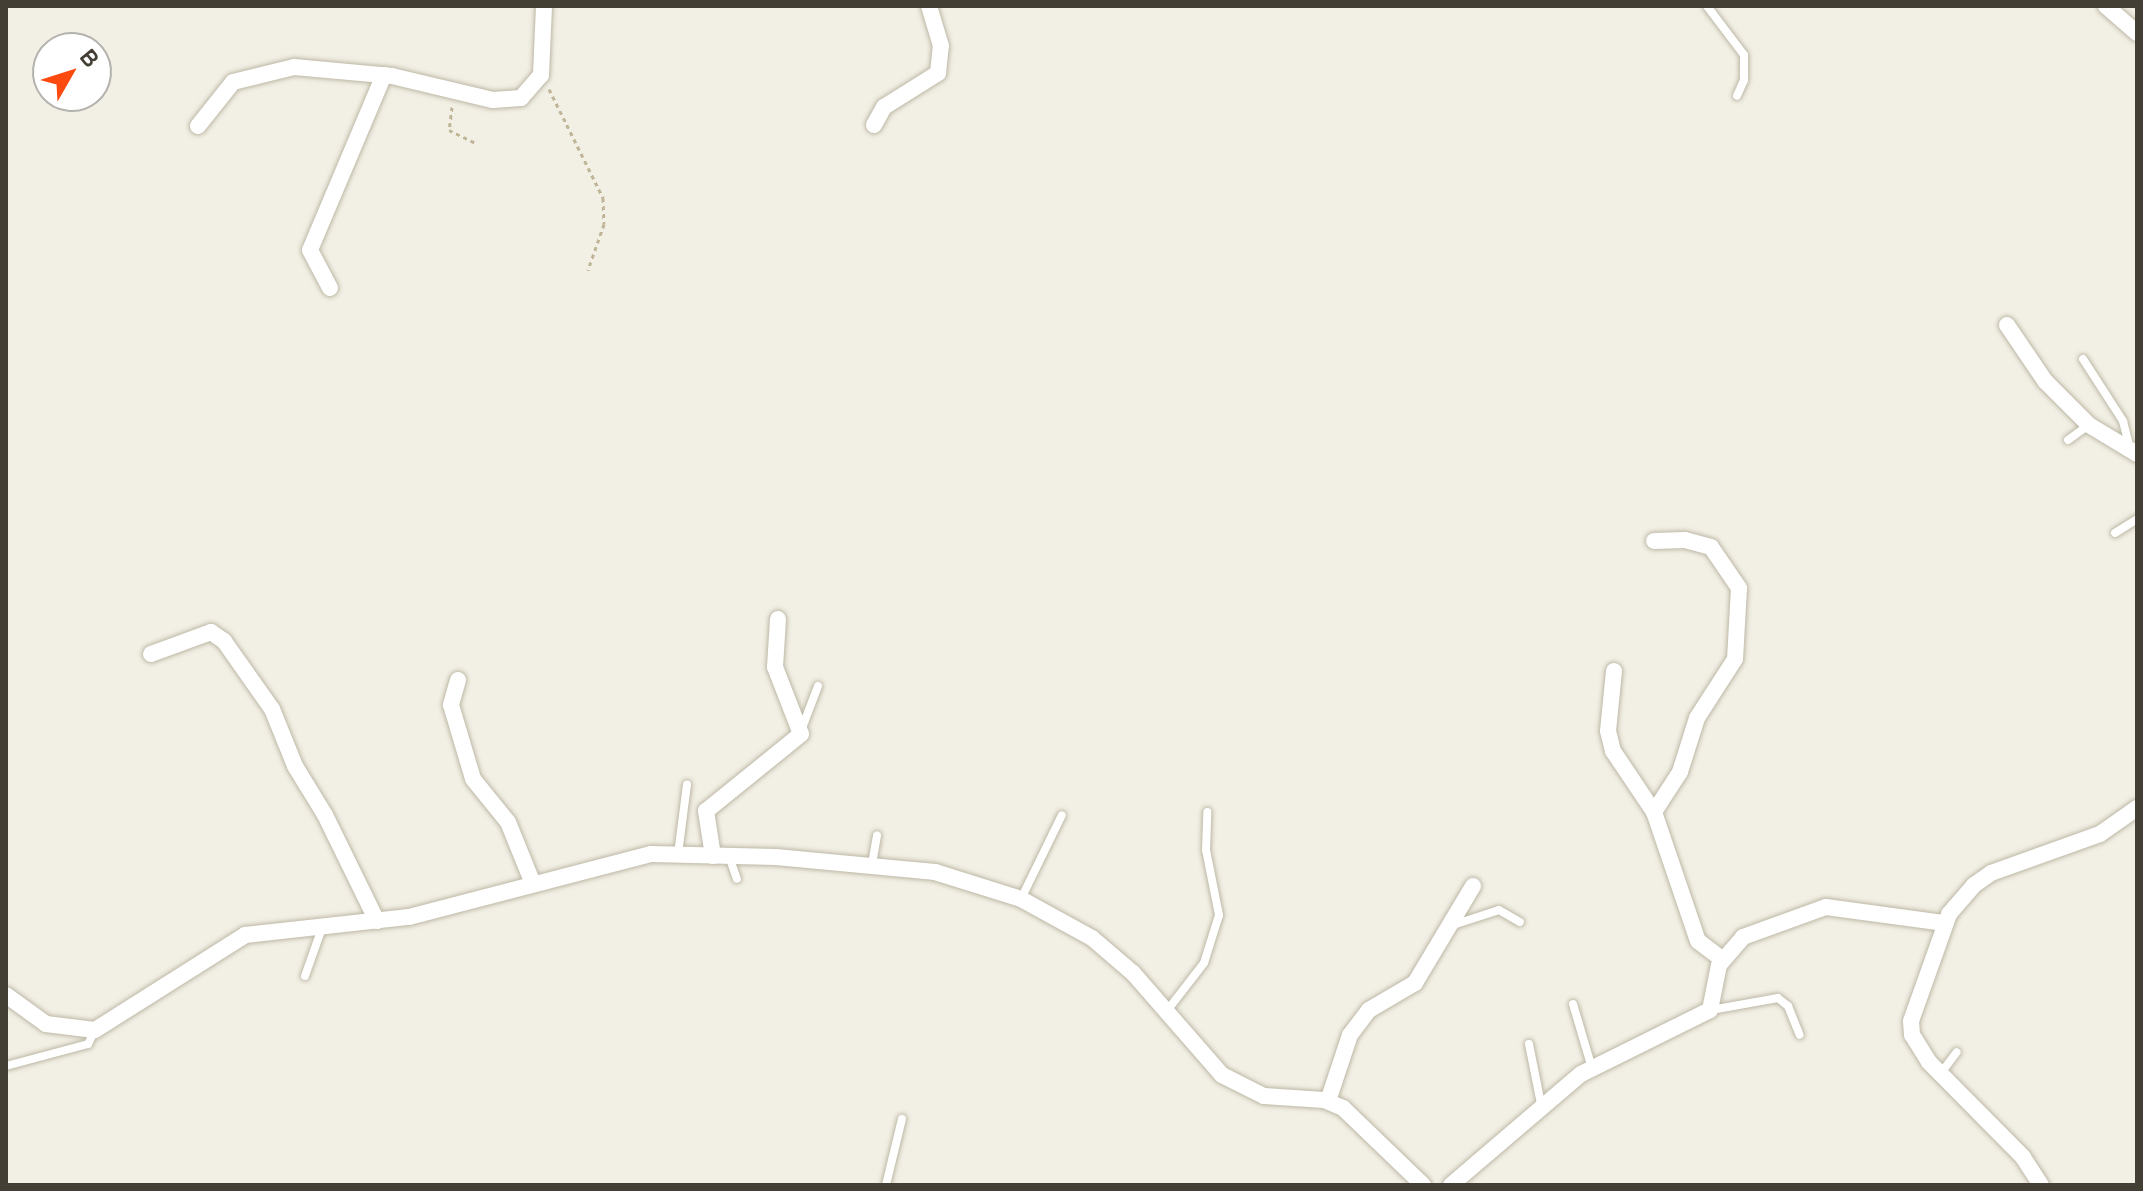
<!DOCTYPE html>
<style>
body{margin:0}
#map{position:relative;width:2143px;height:1191px;overflow:hidden;background:#f2efe4;font-family:"Varela Round",sans-serif}
div>[style]{position:absolute}
.path>*{height:3px;margin-top:-1.5px;transform-origin:0;background:repeating-linear-gradient(90deg,#bfb597 0 4px,transparent 0 8px)}
.roads{filter:drop-shadow(0 0 2px #bdb8a6) drop-shadow(0 0 2px #bdb8a6)}
.service>*{height:8px;margin:-4px;padding:0 4px;transform-origin:4px;border-radius:4px;background:#fff}
.minor>*{height:16px;margin:-8px;padding:0 8px;transform-origin:8px;border-radius:8px;background:#fff}
span{translate:-50% -50%;white-space:nowrap;text-align:center;line-height:1.15;-webkit-text-stroke:8px #fff;paint-order:stroke}
.frame{position:absolute;inset:0;border:8px solid #443f34;pointer-events:none}
.north{position:absolute;left:32px;top:32px;width:80px;height:80px;box-sizing:border-box;background:#fff;border:2px solid #b4b2ae;border-radius:50%;rotate:51deg;font-size:22px;font-weight:700;line-height:32px;text-align:center;color:#443f34}
.north::after{content:'';display:block;margin:auto;width:28px;height:36px;background:#fd4b10;clip-path:polygon(50% 0,100% 100%,50% 72%,0 100%)}
</style>
<div id="map">
<div class="path">
<div style="left:549px;top:89px;width:122px;rotate:63.6deg"></div>
<div style="left:603px;top:198px;width:26px;rotate:88deg"></div>
<div style="left:604px;top:224px;width:49px;rotate:109.2deg"></div>
<div style="left:452px;top:107px;width:23px;rotate:97deg"></div>
<div style="left:449px;top:130px;width:30px;rotate:26deg"></div>
</div>
<div class="roads">
<div class="service">
<div style="left:1707px;top:6px;width:61px;rotate:52.9deg"></div>
<div style="left:1744px;top:55px;width:25px;rotate:90deg"></div>
<div style="left:1744px;top:80px;width:17px;rotate:114deg"></div>
<div style="left:2083px;top:359px;width:74px;rotate:57.2deg"></div>
<div style="left:2123px;top:421px;width:25px;rotate:76deg"></div>
<div style="left:2068px;top:440px;width:26px;rotate:-36deg"></div>
<div style="left:2115px;top:533px;width:26px;rotate:-32deg"></div>
<div style="left:802px;top:728px;width:45px;rotate:-69.1deg"></div>
<div style="left:678px;top:854px;width:70px;rotate:-82.6deg"></div>
<div style="left:729px;top:856px;width:24px;rotate:71deg"></div>
<div style="left:872px;top:864px;width:29px;rotate:-80deg"></div>
<div style="left:1021px;top:899px;width:93px;rotate:-64deg"></div>
<div style="left:1453px;top:925px;width:48px;rotate:-18.1deg"></div>
<div style="left:1499px;top:910px;width:24px;rotate:30deg"></div>
<div style="left:305px;top:976px;width:51px;rotate:-70.5deg"></div>
<div style="left:1573px;top:1004px;width:67px;rotate:73.5deg"></div>
<div style="left:1711px;top:1010px;width:68px;rotate:-10.2deg"></div>
<div style="left:1778px;top:998px;width:13px;rotate:39deg"></div>
<div style="left:1788px;top:1006px;width:31px;rotate:68deg"></div>
<div style="left:1166px;top:1012px;width:62px;rotate:-52.2deg"></div>
<div style="left:1204px;top:963px;width:50px;rotate:-72.6deg"></div>
<div style="left:1219px;top:915px;width:66px;rotate:-101.3deg"></div>
<div style="left:1206px;top:850px;width:38px;rotate:-88deg"></div>
<div style="left:1529px;top:1044px;width:61px;rotate:78.7deg"></div>
<div style="left:6px;top:1066px;width:85px;rotate:-15deg"></div>
<div style="left:88px;top:1044px;width:16px;rotate:-63deg"></div>
<div style="left:1941px;top:1073px;width:26px;rotate:-53deg"></div>
<div style="left:886px;top:1185px;width:68px;rotate:-76.4deg"></div>
</div>
<div class="minor">
<div style="left:2106px;top:6px;width:41px;rotate:41.1deg"></div>
<div style="left:874px;top:125px;width:21px;rotate:-61deg"></div>
<div style="left:884px;top:107px;width:64px;rotate:-32.2deg"></div>
<div style="left:938px;top:73px;width:27px;rotate:-84deg"></div>
<div style="left:941px;top:46px;width:42px;rotate:-106.7deg"></div>
<div style="left:198px;top:126px;width:56px;rotate:-51.5deg"></div>
<div style="left:233px;top:82px;width:63px;rotate:-13.8deg"></div>
<div style="left:294px;top:67px;width:98px;rotate:5.2deg"></div>
<div style="left:392px;top:76px;width:104px;rotate:13.4deg"></div>
<div style="left:493px;top:100px;width:28px;rotate:-4deg"></div>
<div style="left:521px;top:98px;width:30px;rotate:-49deg"></div>
<div style="left:541px;top:75px;width:69px;rotate:-87.5deg"></div>
<div style="left:330px;top:288px;width:43px;rotate:-117.8deg"></div>
<div style="left:310px;top:250px;width:190px;rotate:-67.1deg"></div>
<div style="left:2007px;top:325px;width:68px;rotate:55.8deg"></div>
<div style="left:2045px;top:381px;width:62px;rotate:45deg"></div>
<div style="left:2089px;top:425px;width:56px;rotate:31.1deg"></div>
<div style="left:1654px;top:541px;width:31px;rotate:-2deg"></div>
<div style="left:1685px;top:540px;width:27px;rotate:15deg"></div>
<div style="left:1711px;top:547px;width:50px;rotate:55.7deg"></div>
<div style="left:1739px;top:588px;width:71px;rotate:93.2deg"></div>
<div style="left:1735px;top:659px;width:70px;rotate:122.8deg"></div>
<div style="left:1697px;top:718px;width:57px;rotate:107.5deg"></div>
<div style="left:1680px;top:772px;width:48px;rotate:123deg"></div>
<div style="left:1654px;top:812px;width:136px;rotate:71.2deg"></div>
<div style="left:1698px;top:941px;width:30px;rotate:37deg"></div>
<div style="left:151px;top:654px;width:64px;rotate:-20.1deg"></div>
<div style="left:211px;top:632px;width:16px;rotate:35deg"></div>
<div style="left:224px;top:641px;width:83px;rotate:54.8deg"></div>
<div style="left:272px;top:709px;width:61px;rotate:68deg"></div>
<div style="left:295px;top:766px;width:57px;rotate:58.5deg"></div>
<div style="left:325px;top:815px;width:118px;rotate:63.9deg"></div>
<div style="left:1614px;top:671px;width:60px;rotate:95.7deg"></div>
<div style="left:1608px;top:731px;width:21px;rotate:76deg"></div>
<div style="left:1613px;top:751px;width:73px;rotate:56.1deg"></div>
<div style="left:458px;top:680px;width:26px;rotate:106deg"></div>
<div style="left:451px;top:705px;width:77px;rotate:73.4deg"></div>
<div style="left:473px;top:779px;width:55px;rotate:50.9deg"></div>
<div style="left:508px;top:822px;width:67px;rotate:68deg"></div>
<div style="left:713px;top:856px;width:46px;rotate:-98.8deg"></div>
<div style="left:706px;top:811px;width:122px;rotate:-39deg"></div>
<div style="left:801px;top:734px;width:72px;rotate:-111.2deg"></div>
<div style="left:775px;top:667px;width:48px;rotate:-86.4deg"></div>
<div style="left:6px;top:995px;width:49px;rotate:35.9deg"></div>
<div style="left:46px;top:1024px;width:49px;rotate:7deg"></div>
<div style="left:95px;top:1030px;width:178px;rotate:-32.3deg"></div>
<div style="left:245px;top:935px;width:165px;rotate:-6.3deg"></div>
<div style="left:409px;top:917px;width:250px;rotate:-14.6deg"></div>
<div style="left:651px;top:854px;width:125px;rotate:1.4deg"></div>
<div style="left:776px;top:857px;width:160px;rotate:5.4deg"></div>
<div style="left:935px;top:872px;width:90px;rotate:17.4deg"></div>
<div style="left:1021px;top:899px;width:81px;rotate:28.8deg"></div>
<div style="left:1092px;top:938px;width:54px;rotate:40.5deg"></div>
<div style="left:1133px;top:973px;width:135px;rotate:48.9deg"></div>
<div style="left:1222px;top:1075px;width:47px;rotate:26.6deg"></div>
<div style="left:1264px;top:1096px;width:60px;rotate:3.8deg"></div>
<div style="left:1324px;top:1100px;width:21px;rotate:23deg"></div>
<div style="left:1343px;top:1108px;width:111px;rotate:43.9deg"></div>
<div style="left:1328px;top:1101px;width:70px;rotate:-71.6deg"></div>
<div style="left:1350px;top:1035px;width:31px;rotate:-53deg"></div>
<div style="left:1369px;top:1010px;width:53px;rotate:-30.4deg"></div>
<div style="left:1415px;top:983px;width:113px;rotate:-59.1deg"></div>
<div style="left:1451px;top:1185px;width:171px;rotate:-40.5deg"></div>
<div style="left:1581px;top:1074px;width:144px;rotate:-26.4deg"></div>
<div style="left:1710px;top:1010px;width:46px;rotate:-78.7deg"></div>
<div style="left:1719px;top:965px;width:37px;rotate:-49deg"></div>
<div style="left:1743px;top:937px;width:88px;rotate:-19.9deg"></div>
<div style="left:1826px;top:907px;width:120px;rotate:7.7deg"></div>
<div style="left:2041px;top:1185px;width:33px;rotate:-123deg"></div>
<div style="left:2023px;top:1157px;width:134px;rotate:-134.7deg"></div>
<div style="left:1929px;top:1062px;width:32px;rotate:-122deg"></div>
<div style="left:1912px;top:1035px;width:14px;rotate:-94deg"></div>
<div style="left:1911px;top:1021px;width:114px;rotate:-70.4deg"></div>
<div style="left:1949px;top:914px;width:38px;rotate:-49deg"></div>
<div style="left:1974px;top:885px;width:21px;rotate:-35deg"></div>
<div style="left:1991px;top:873px;width:116px;rotate:-19.7deg"></div>
<div style="left:2100px;top:834px;width:45px;rotate:-35.1deg"></div>
</div>
</div>
<div class="frame"></div>
<div class="north">B</div>
</div>
